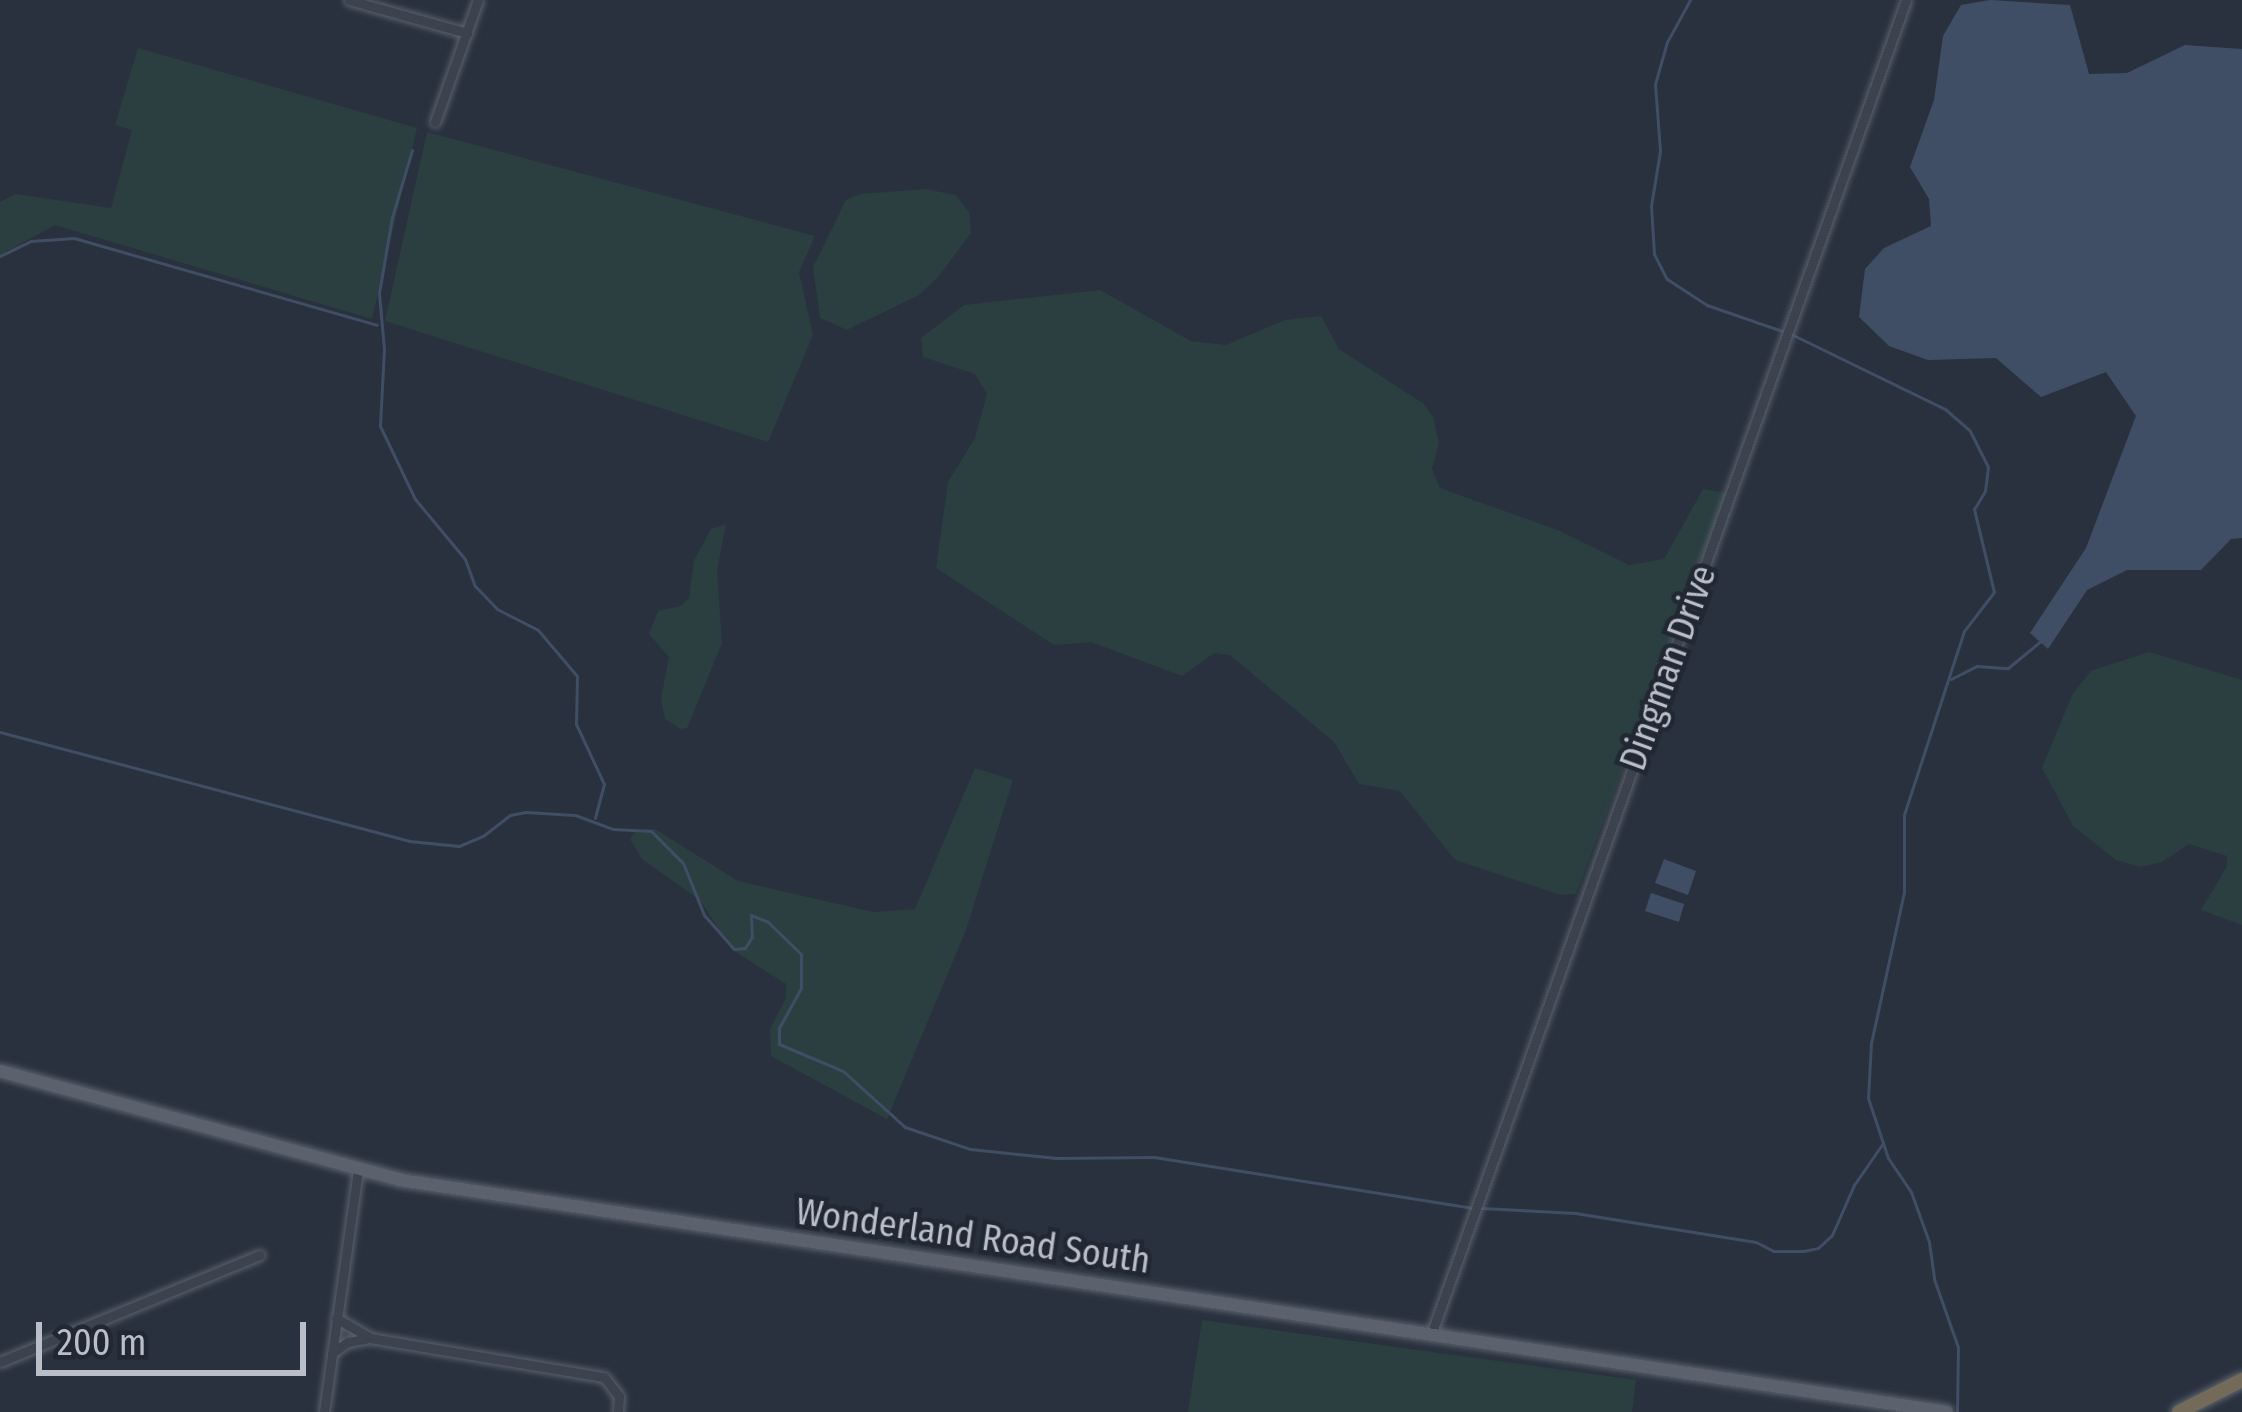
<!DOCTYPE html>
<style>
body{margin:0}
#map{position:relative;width:2242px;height:1412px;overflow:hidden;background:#29313e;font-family:"Fira Sans Condensed",sans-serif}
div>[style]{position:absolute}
.green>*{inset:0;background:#2b3e40}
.water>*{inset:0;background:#404e65}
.stream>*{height:3px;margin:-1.5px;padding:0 1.5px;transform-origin:1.5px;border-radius:1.5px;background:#404e65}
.roads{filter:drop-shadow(0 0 3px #5a616c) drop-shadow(0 0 3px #5a616c)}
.minor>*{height:9px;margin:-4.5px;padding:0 4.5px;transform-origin:4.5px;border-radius:4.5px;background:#3c434e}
.major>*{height:12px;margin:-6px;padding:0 6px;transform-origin:6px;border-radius:6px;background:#5b626e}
.highway>*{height:14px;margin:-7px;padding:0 7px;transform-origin:7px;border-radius:7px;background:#736a5a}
span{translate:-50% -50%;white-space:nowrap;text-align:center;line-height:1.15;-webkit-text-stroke:9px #212833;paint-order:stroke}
.street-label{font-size:36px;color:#b9bec9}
.scale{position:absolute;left:36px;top:1322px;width:270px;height:54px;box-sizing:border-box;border:6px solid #b9bec9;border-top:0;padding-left:15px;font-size:36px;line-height:42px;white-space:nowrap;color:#b9bec9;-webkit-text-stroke:9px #212833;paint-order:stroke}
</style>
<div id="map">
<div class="green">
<div style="clip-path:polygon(138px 48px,417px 128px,372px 319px,55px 225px,0 255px,0 202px,16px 194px,111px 208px,132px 130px,115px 125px)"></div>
<div style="clip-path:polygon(427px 132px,815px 236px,799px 272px,813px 335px,768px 442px,385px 321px)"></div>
<div style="clip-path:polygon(925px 189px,956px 195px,969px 212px,971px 233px,939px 276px,919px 295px,847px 330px,820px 318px,813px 267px,846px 200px,860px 194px)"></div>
<div style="clip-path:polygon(1100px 290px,1191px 341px,1226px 345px,1285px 320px,1321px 316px,1339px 349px,1424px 404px,1433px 417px,1439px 443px,1432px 469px,1440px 488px,1560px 531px,1629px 565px,1664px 559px,1703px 489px,1726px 493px,1576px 894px,1561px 895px,1455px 860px,1400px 791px,1359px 784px,1334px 742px,1230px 655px,1214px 653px,1182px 676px,1091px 642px,1054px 645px,936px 568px,948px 482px,975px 438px,987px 394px,975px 374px,923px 357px,921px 338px,964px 305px)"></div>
<div style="clip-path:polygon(726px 524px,717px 571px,722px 643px,687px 728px,681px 729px,665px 719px,661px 699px,669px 657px,649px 634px,658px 611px,681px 606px,689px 598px,694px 560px,711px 529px)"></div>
<div style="clip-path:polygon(2149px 652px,2242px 680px,2242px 925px,2201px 910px,2227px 866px,2227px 856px,2189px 844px,2162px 862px,2140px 867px,2116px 860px,2073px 826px,2042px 768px,2073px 693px,2091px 671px)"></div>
<div style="clip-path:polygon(975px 768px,1013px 780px,966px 930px,887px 1119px,771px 1056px,770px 1029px,786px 998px,786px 984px,731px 949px,700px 900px,642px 859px,630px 839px,636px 830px,655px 829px,738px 881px,873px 912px,915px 909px)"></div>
<div style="clip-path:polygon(1202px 1320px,1636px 1380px,1632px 1412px,1188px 1412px)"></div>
</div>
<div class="water">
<div style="clip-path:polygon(1990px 0,2070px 5px,2089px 74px,2127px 73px,2185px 45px,2242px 49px,2242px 538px,2231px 539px,2201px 570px,2127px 570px,2087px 590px,2048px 649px,2030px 633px,2086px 548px,2136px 416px,2106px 372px,2041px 397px,1996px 358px,1928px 360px,1889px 346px,1859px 317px,1865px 269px,1884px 248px,1931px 226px,1929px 199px,1910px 167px,1934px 100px,1943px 36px,1961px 5px)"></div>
<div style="clip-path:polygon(1664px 859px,1696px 871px,1688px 895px,1655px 883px)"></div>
<div style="clip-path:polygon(1651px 893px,1684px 904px,1679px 922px,1645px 911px)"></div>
</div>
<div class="stream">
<div style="left:1690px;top:0;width:48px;rotate:118.7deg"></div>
<div style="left:1667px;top:42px;width:44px;rotate:105.9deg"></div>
<div style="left:1655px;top:84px;width:67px;rotate:85.7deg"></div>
<div style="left:1660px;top:151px;width:56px;rotate:99.3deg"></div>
<div style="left:1651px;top:206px;width:48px;rotate:86.4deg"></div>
<div style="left:1654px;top:254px;width:28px;rotate:63deg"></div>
<div style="left:1667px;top:279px;width:48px;rotate:33deg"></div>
<div style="left:1707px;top:305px;width:79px;rotate:19.1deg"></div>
<div style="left:412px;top:150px;width:70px;rotate:106.6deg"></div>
<div style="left:392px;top:217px;width:77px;rotate:99.7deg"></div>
<div style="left:379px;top:293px;width:56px;rotate:84.9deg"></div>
<div style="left:384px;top:349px;width:77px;rotate:93deg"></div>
<div style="left:380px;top:426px;width:81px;rotate:64.4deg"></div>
<div style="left:415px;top:499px;width:78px;rotate:50.2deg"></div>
<div style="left:465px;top:559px;width:29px;rotate:70deg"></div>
<div style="left:475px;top:586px;width:32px;rotate:46deg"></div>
<div style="left:497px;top:609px;width:46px;rotate:27.1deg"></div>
<div style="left:538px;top:630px;width:60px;rotate:49.7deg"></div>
<div style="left:577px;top:676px;width:48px;rotate:91.2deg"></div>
<div style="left:576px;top:724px;width:66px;rotate:65deg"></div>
<div style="left:604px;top:784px;width:35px;rotate:105deg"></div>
<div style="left:0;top:256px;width:34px;rotate:-26deg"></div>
<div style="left:31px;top:241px;width:43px;rotate:-4deg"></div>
<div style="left:74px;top:238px;width:315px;rotate:16deg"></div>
<div style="left:1791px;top:334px;width:171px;rotate:26deg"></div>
<div style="left:1945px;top:409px;width:33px;rotate:41deg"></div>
<div style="left:1970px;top:431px;width:40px;rotate:63.4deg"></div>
<div style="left:1988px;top:467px;width:24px;rotate:97deg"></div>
<div style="left:1985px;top:491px;width:21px;rotate:121deg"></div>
<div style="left:1974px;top:509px;width:85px;rotate:76.5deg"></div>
<div style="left:1994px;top:592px;width:49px;rotate:127.6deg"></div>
<div style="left:1964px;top:631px;width:194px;rotate:108.1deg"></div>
<div style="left:1904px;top:815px;width:77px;rotate:90deg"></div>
<div style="left:1904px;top:892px;width:155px;rotate:102.3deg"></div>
<div style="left:1871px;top:1043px;width:55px;rotate:93.1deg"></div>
<div style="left:1868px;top:1098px;width:63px;rotate:71.6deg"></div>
<div style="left:1888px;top:1158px;width:41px;rotate:55.9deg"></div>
<div style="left:1911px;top:1192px;width:53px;rotate:70.2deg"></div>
<div style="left:1929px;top:1242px;width:37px;rotate:82deg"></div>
<div style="left:1934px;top:1279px;width:72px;rotate:70.6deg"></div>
<div style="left:1958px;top:1347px;width:65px;rotate:90.9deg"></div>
<div style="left:1951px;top:679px;width:29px;rotate:-27deg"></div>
<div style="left:1977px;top:666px;width:31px;rotate:4deg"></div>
<div style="left:2008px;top:668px;width:44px;rotate:-39.5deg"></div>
<div style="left:0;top:732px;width:423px;rotate:14.9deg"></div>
<div style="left:409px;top:841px;width:50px;rotate:5.7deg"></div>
<div style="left:459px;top:846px;width:26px;rotate:-23deg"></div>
<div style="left:483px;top:836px;width:34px;rotate:-38deg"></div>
<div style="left:510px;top:815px;width:16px;rotate:-11deg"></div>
<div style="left:526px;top:812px;width:49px;rotate:3.5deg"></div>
<div style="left:575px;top:815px;width:40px;rotate:20.2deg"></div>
<div style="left:613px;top:829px;width:38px;rotate:3deg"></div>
<div style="left:651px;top:831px;width:45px;rotate:45deg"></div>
<div style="left:683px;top:863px;width:56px;rotate:68deg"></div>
<div style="left:704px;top:915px;width:45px;rotate:48.6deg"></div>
<div style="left:734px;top:949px;width:11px;rotate:-5deg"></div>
<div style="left:745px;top:948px;width:13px;rotate:-58deg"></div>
<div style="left:752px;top:937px;width:22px;rotate:-93deg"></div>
<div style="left:751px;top:915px;width:18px;rotate:22deg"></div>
<div style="left:768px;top:922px;width:46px;rotate:44.1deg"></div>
<div style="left:801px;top:954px;width:34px;rotate:90deg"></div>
<div style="left:801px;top:988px;width:46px;rotate:118.8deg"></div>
<div style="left:779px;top:1028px;width:16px;rotate:90deg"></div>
<div style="left:779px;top:1044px;width:69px;rotate:22.9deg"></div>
<div style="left:843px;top:1071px;width:84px;rotate:42.1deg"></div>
<div style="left:905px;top:1127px;width:69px;rotate:18.7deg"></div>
<div style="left:970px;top:1149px;width:87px;rotate:5.9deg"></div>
<div style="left:1057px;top:1158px;width:97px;rotate:-0.6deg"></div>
<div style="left:1154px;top:1157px;width:323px;rotate:9.1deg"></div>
<div style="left:1482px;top:1208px;width:93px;rotate:3.1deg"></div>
<div style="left:1575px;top:1213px;width:183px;rotate:9.1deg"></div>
<div style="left:1756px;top:1242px;width:20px;rotate:27deg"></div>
<div style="left:1774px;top:1251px;width:29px"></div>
<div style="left:1803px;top:1251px;width:15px;rotate:-11deg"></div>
<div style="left:1818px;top:1248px;width:19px;rotate:-43deg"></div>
<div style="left:1832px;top:1235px;width:55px;rotate:-66.3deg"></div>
<div style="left:1854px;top:1185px;width:51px;rotate:-55.4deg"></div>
</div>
<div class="roads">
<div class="minor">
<div style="left:349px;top:0;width:123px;rotate:15.6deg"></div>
<div style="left:435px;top:122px;width:129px;rotate:-70.6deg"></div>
<div style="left:336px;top:1318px;width:39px;rotate:30deg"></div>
<div style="left:370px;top:1338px;width:237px;rotate:9.5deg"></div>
<div style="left:604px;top:1377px;width:24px;rotate:52deg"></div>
<div style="left:619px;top:1396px;width:16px;rotate:94deg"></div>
<div style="left:1431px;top:1335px;width:1417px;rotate:-70.41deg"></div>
<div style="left:332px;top:1353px;width:19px;rotate:-35deg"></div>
<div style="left:348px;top:1342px;width:17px;rotate:-10deg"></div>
<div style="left:0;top:1362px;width:281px;rotate:-22.4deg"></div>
<div style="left:324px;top:1412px;width:244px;rotate:-82deg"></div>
</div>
<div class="major">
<div style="left:0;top:1071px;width:415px;rotate:15.2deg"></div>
<div style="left:400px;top:1180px;width:1564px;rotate:8.53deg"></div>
</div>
<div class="highway">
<div style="left:2179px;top:1412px;width:71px;rotate:-26.9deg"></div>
</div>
</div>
<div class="street-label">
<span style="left:1669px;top:668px;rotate:-70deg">Dingman Drive</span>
<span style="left:973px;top:1237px;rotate:8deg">Wonderland Road South</span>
</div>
<div class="scale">200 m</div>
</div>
